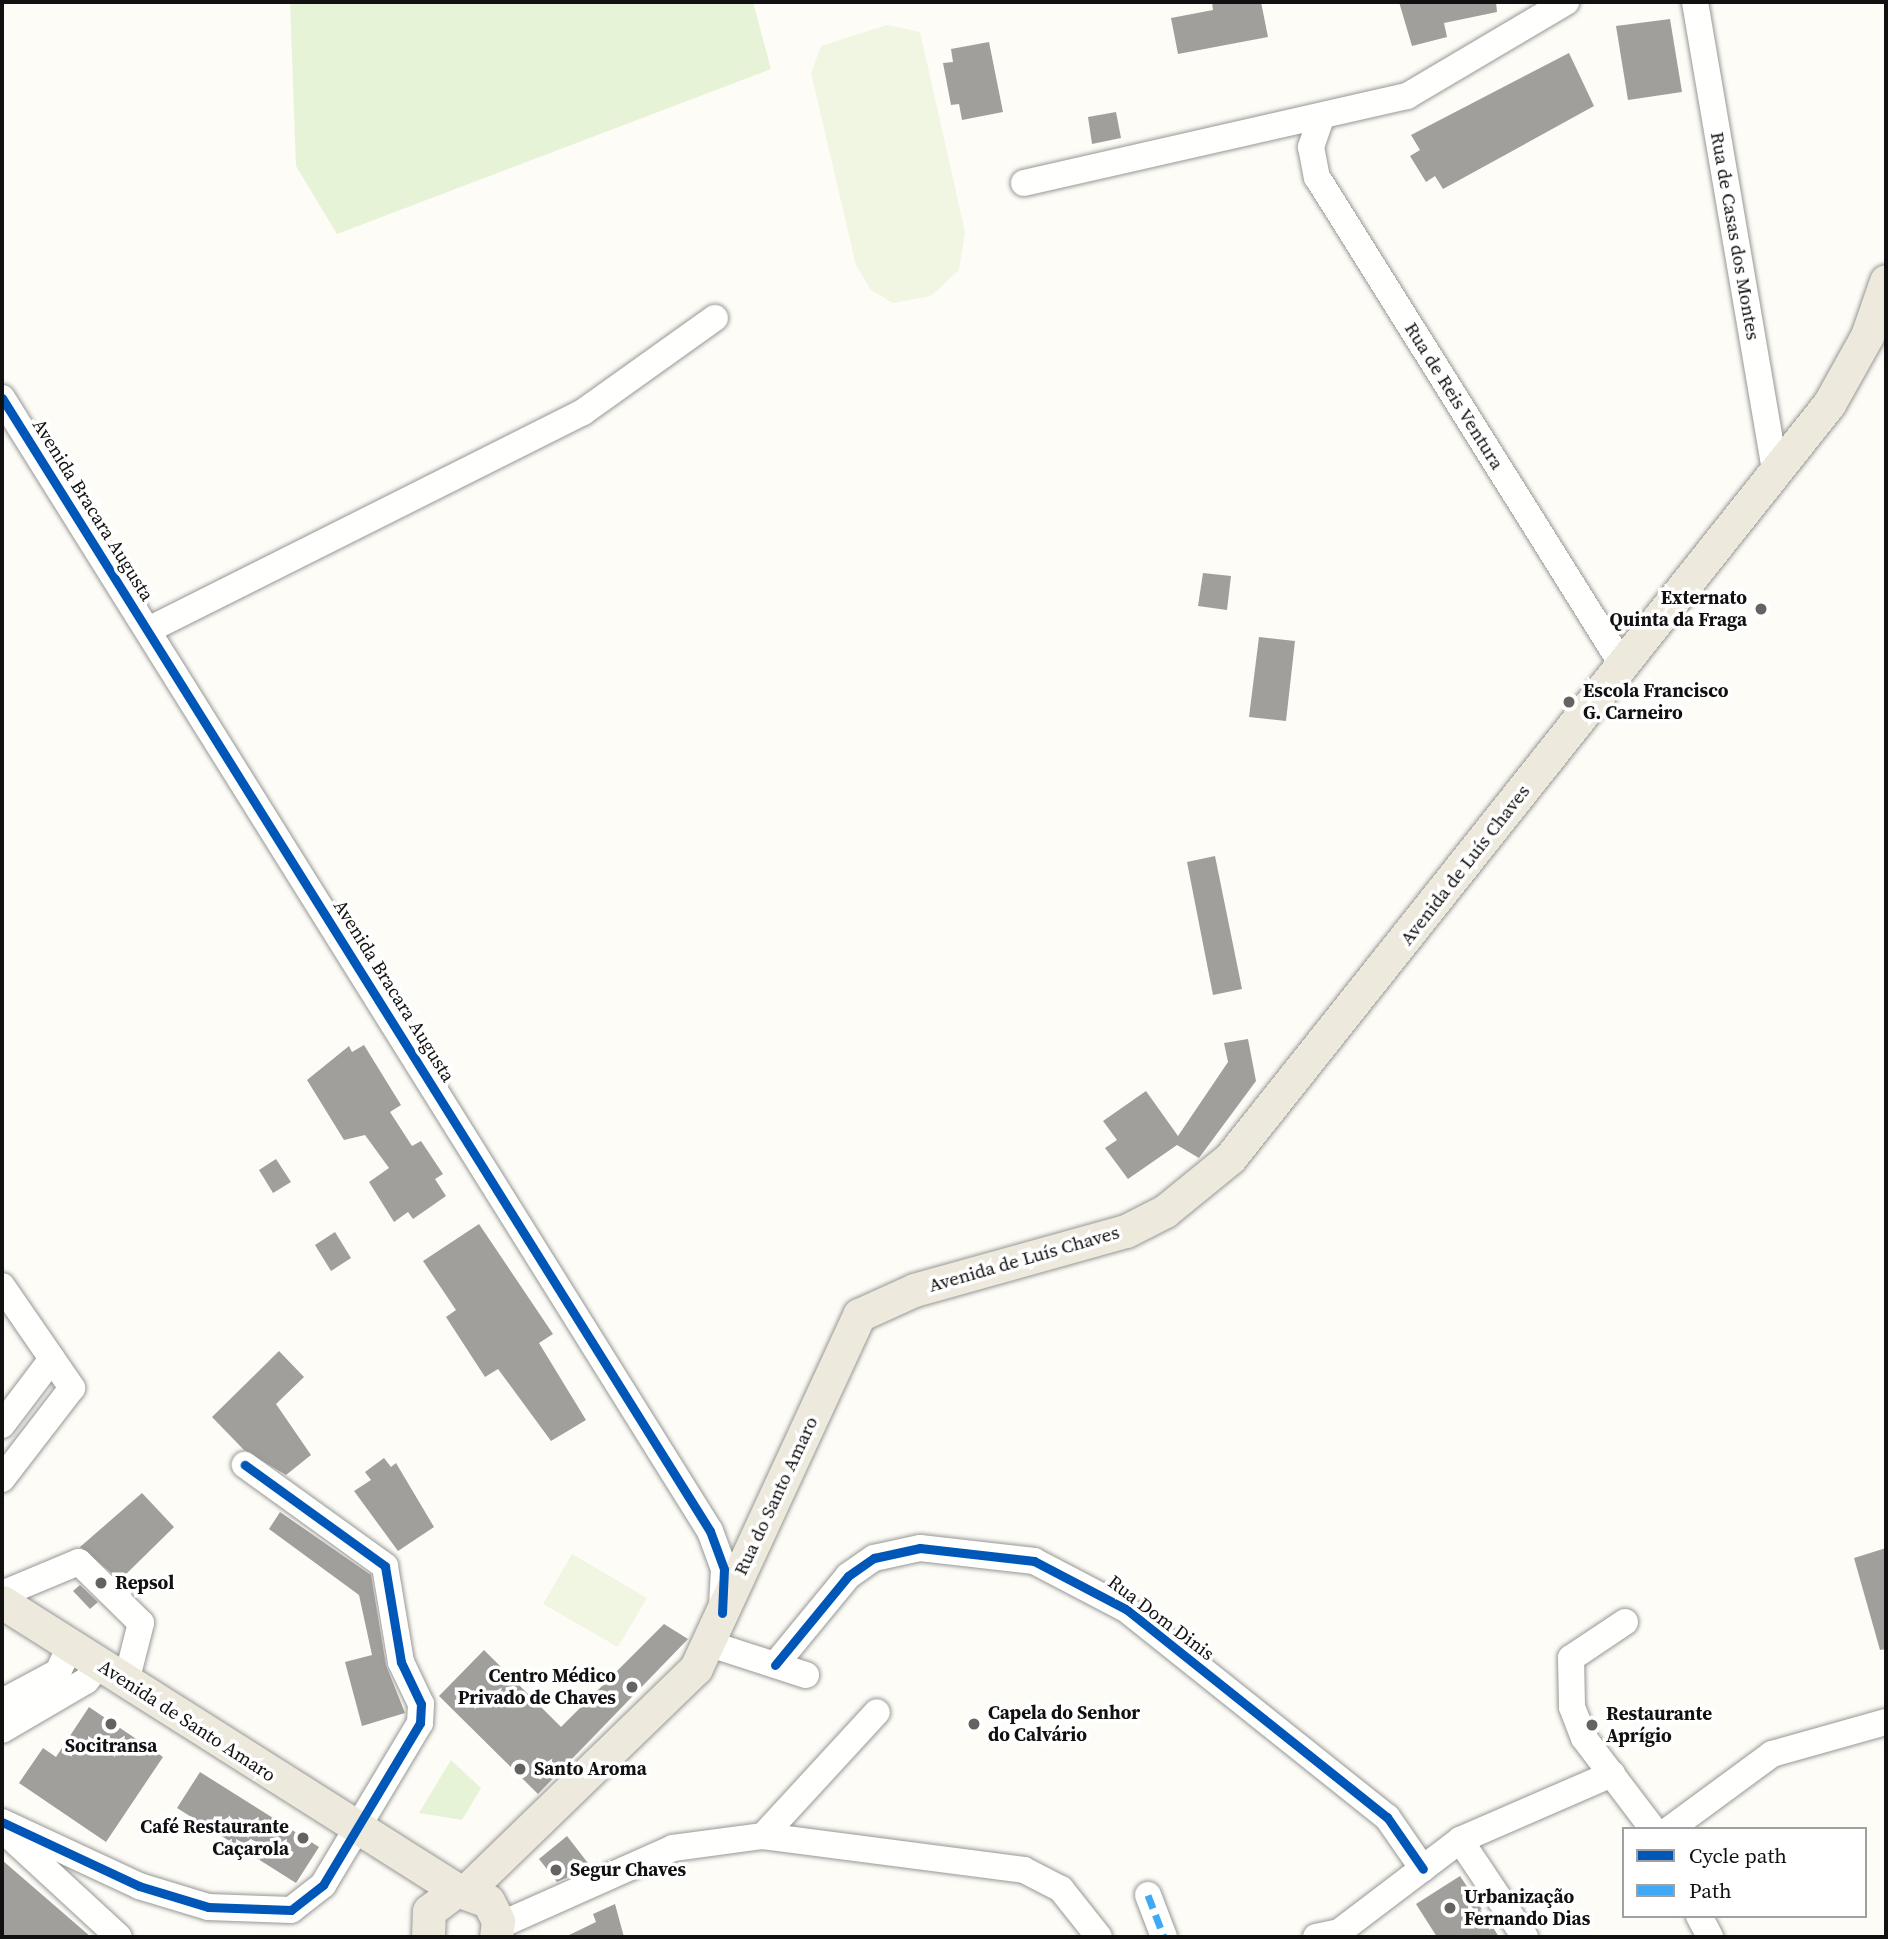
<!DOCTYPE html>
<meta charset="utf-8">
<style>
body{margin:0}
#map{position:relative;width:1888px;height:1939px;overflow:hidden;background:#fdfcf7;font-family:"Source Serif 4",serif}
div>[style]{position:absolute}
.green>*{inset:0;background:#e7f3d7}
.pitch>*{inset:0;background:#f0f6e1}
.building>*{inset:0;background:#a19f9c}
.roads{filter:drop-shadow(0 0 2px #979795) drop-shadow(0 0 2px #979795)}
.minor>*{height:26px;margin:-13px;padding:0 13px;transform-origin:13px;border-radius:13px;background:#fffffe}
.major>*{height:33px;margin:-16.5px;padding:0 16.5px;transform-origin:16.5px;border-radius:16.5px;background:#ede9dc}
.quiet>*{height:7px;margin-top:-3.5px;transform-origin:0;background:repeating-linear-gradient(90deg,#3fa9f5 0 14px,transparent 0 21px)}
.cycleway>*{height:9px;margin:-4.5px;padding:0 4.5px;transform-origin:4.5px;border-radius:4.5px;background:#0057b8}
.dots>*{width:19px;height:19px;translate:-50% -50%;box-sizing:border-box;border:4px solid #fff;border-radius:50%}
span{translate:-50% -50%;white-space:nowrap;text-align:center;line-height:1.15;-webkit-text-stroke:7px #fff;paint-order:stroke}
.street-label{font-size:19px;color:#111}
.poi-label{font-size:19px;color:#111;font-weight:700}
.right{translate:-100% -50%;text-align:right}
.left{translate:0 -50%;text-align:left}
.frame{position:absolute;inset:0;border:4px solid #111;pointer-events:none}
.legend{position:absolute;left:1622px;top:1827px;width:245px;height:91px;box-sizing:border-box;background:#fff;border:2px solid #a0a0a0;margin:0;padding:9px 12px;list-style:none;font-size:21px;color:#111}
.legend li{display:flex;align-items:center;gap:14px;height:35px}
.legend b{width:35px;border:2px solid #a0a0a0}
</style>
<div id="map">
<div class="green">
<div style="clip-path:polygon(290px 2px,753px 2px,771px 69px,337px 234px,296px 166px)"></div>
<div style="clip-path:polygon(451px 1760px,481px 1788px,462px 1820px,419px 1813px)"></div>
</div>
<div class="pitch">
<div style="clip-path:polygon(887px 25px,920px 32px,965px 232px,959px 270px,931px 296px,893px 303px,871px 290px,856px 265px,811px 73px,821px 46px)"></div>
<div style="clip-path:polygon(572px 1554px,647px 1598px,618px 1647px,543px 1604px)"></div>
</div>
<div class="building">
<div style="clip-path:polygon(1212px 2px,1261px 2px,1268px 37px,1178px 54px,1171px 18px,1213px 10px)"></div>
<div style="clip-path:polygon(1399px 2px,1496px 2px,1497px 12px,1444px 23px,1447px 37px,1412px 46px)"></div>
<div style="clip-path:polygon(1670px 19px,1682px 92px,1628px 100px,1616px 26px)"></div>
<div style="clip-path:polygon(989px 42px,1003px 112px,962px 120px,959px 104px,951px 105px,943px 63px,953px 62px,951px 49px)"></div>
<div style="clip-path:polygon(1569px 53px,1594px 106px,1443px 189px,1435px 176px,1426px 182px,1410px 156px,1420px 150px,1411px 135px)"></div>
<div style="clip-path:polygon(1116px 112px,1121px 138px,1092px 144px,1088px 117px)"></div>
<div style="clip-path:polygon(1203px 573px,1231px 576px,1227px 610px,1198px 606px)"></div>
<div style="clip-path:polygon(1259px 637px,1295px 641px,1286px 721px,1249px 717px)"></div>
<div style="clip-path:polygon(1215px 856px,1242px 989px,1213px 995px,1187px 862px)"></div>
<div style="clip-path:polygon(1248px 1039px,1256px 1081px,1199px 1158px,1177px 1145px,1128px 1179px,1105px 1148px,1117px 1140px,1103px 1121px,1146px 1091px,1178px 1136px,1228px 1062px,1224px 1043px)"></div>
<div style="clip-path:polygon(364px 1045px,401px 1105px,390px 1112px,412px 1146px,421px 1141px,443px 1174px,435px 1179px,446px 1196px,413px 1219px,408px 1212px,394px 1222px,369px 1182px,389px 1168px,365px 1135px,344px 1140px,307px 1080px,349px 1046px,352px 1052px)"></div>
<div style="clip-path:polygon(276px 1159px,291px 1182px,273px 1193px,259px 1170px)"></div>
<div style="clip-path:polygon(479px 1224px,553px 1334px,539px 1343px,586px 1420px,551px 1441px,498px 1369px,485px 1377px,446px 1317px,456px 1310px,423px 1261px)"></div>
<div style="clip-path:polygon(335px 1232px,351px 1258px,331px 1271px,315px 1245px)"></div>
<div style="clip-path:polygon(279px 1351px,304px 1377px,276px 1404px,311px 1455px,286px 1475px,244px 1450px,212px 1417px)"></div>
<div style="clip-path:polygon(384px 1458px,391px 1467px,396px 1463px,434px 1527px,398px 1551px,354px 1491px,371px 1480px,365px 1472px)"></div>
<div style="clip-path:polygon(142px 1493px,174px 1527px,120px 1580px,80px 1547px)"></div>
<div style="clip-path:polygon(280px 1512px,371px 1575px,386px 1665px,405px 1713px,362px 1726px,345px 1662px,372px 1655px,359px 1595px,269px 1529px)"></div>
<div style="clip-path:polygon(1886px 1548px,1886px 1649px,1880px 1650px,1854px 1558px)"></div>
<div style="clip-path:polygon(80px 1585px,98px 1602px,90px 1609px,73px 1591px)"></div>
<div style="clip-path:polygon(664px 1624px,688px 1639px,538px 1794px,439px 1696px,484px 1650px,561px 1727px)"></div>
<div style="clip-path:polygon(89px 1707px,163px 1757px,106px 1842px,19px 1783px,43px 1748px,56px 1757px)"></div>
<div style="clip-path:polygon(200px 1772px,319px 1847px,296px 1883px,177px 1808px)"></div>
<div style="clip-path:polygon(567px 1836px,591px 1867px,557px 1882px,539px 1859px)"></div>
<div style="clip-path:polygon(2px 1860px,91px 1937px,2px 1937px)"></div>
<div style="clip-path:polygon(1460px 1876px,1476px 1900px,1499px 1937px,1437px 1937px,1416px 1904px)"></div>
<div style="clip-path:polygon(615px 1904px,624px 1937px,565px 1937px,596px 1922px,593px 1914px)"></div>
</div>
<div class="roads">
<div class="minor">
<div style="left:1695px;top:2px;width:476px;rotate:80.3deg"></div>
<div style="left:1321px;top:118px;width:31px;rotate:109deg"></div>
<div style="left:1311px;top:147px;width:31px;rotate:79deg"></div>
<div style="left:1317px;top:177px;width:577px;rotate:57.96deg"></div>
<div style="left:1024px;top:183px;width:393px;rotate:-12.8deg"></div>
<div style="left:1407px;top:96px;width:185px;rotate:-30.6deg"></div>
<div style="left:2px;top:398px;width:1336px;rotate:58deg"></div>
<div style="left:710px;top:1531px;width:40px;rotate:69.8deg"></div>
<div style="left:724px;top:1569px;width:36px;rotate:93deg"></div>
<div style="left:148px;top:630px;width:487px;rotate:-26.6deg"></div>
<div style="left:583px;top:412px;width:162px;rotate:-35.5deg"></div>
<div style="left:2px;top:1286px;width:124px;rotate:55.5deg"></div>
<div style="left:72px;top:1388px;width:115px;rotate:127.6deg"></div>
<div style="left:2px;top:1425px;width:83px;rotate:-52.9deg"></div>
<div style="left:2px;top:1594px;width:83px;rotate:-22.6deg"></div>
<div style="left:79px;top:1562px;width:87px;rotate:44.5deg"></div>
<div style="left:141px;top:1623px;width:61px;rotate:104.3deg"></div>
<div style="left:1625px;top:1622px;width:65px;rotate:146.3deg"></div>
<div style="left:1571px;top:1658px;width:49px;rotate:88.8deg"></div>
<div style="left:1572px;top:1707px;width:33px;rotate:69deg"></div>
<div style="left:1584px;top:1738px;width:114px;rotate:52.8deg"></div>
<div style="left:710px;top:1644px;width:101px;rotate:17.9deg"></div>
<div style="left:775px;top:1665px;width:115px;rotate:-50.6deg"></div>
<div style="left:848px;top:1576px;width:32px;rotate:-35deg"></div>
<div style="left:874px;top:1558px;width:47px;rotate:-12.3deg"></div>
<div style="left:920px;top:1548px;width:115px;rotate:6.5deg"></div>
<div style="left:1034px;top:1561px;width:104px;rotate:27.6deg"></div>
<div style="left:1126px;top:1609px;width:334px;rotate:38.6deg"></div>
<div style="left:1387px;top:1817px;width:63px;rotate:55.3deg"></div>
<div style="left:2px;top:1702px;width:64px;rotate:-28.2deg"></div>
<div style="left:58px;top:1672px;width:29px;rotate:-65deg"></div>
<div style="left:2px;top:1730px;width:97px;rotate:-30.3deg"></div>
<div style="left:86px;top:1681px;width:21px;rotate:-51deg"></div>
<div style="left:2px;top:1822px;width:151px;rotate:25deg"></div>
<div style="left:139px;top:1886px;width:72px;rotate:16.9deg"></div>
<div style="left:208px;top:1907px;width:83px;rotate:2.1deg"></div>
<div style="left:291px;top:1910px;width:41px;rotate:-38deg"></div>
<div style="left:323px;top:1885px;width:189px;rotate:-59.1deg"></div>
<div style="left:420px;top:1723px;width:19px;rotate:-87deg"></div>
<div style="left:421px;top:1704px;width:47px;rotate:-115.5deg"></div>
<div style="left:401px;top:1662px;width:97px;rotate:-99.5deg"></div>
<div style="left:385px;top:1566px;width:173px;rotate:-144.2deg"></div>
<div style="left:1670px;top:1829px;width:127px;rotate:-36.3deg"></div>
<div style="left:1772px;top:1754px;width:118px;rotate:-15.7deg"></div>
<div style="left:4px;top:1831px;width:156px;rotate:42.7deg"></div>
<div style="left:763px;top:1836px;width:168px;rotate:-47.4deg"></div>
<div style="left:1460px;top:1840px;width:117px;rotate:56.2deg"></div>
<div style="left:1148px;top:1895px;width:45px;rotate:69.1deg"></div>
<div style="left:1699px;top:1916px;width:24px;rotate:62deg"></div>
<div style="left:498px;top:1926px;width:192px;rotate:-24deg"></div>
<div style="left:673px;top:1848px;width:91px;rotate:-7.6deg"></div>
<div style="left:763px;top:1836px;width:263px;rotate:7.4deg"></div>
<div style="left:1024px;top:1870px;width:42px;rotate:27.2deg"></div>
<div style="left:1061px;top:1889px;width:61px;rotate:51.6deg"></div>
<div style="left:1316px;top:1937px;width:24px;rotate:-12deg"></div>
<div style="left:1339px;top:1932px;width:152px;rotate:-37.2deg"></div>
<div style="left:1460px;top:1840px;width:166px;rotate:-23.5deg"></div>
</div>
<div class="major">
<div style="left:2px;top:1602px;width:538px;rotate:32.33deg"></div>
<div style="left:467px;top:1890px;width:319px;rotate:-44.1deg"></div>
<div style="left:696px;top:1668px;width:389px;rotate:-65.2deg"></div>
<div style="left:859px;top:1315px;width:60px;rotate:-24.4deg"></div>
<div style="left:914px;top:1290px;width:220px;rotate:-15.6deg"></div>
<div style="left:1126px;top:1231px;width:44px;rotate:-27.1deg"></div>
<div style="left:1165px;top:1211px;width:84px;rotate:-39.2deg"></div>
<div style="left:1230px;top:1158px;width:963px;rotate:-51.54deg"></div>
<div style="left:1829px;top:404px;width:78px;rotate:-60.8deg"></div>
<div style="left:1867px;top:336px;width:58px;rotate:-70.9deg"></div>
<div style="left:428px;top:1937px;width:26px;rotate:-88deg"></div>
<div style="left:429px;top:1911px;width:35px;rotate:-37deg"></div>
<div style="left:457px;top:1890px;width:33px;rotate:20deg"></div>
<div style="left:488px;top:1901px;width:22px;rotate:63deg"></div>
<div style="left:498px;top:1921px;width:16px;rotate:97deg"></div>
</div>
</div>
<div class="quiet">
<div style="left:1148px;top:1895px;width:45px;rotate:69.1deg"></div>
</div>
<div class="cycleway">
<div style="left:2px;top:398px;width:1336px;rotate:58deg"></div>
<div style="left:710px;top:1531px;width:40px;rotate:69.8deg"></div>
<div style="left:724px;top:1569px;width:44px;rotate:92.6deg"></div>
<div style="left:775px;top:1665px;width:115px;rotate:-50.6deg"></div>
<div style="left:848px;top:1576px;width:32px;rotate:-35deg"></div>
<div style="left:874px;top:1558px;width:47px;rotate:-12.3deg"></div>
<div style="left:920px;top:1548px;width:115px;rotate:6.5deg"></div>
<div style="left:1034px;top:1561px;width:104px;rotate:27.6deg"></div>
<div style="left:1126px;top:1609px;width:334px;rotate:38.6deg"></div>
<div style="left:1387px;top:1817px;width:63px;rotate:55.3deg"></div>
<div style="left:2px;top:1822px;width:151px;rotate:25deg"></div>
<div style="left:139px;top:1886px;width:72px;rotate:16.9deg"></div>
<div style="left:208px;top:1907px;width:83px;rotate:2.1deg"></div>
<div style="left:291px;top:1910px;width:41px;rotate:-38deg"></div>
<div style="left:323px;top:1885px;width:189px;rotate:-59.1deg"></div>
<div style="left:420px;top:1723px;width:19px;rotate:-87deg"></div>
<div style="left:421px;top:1704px;width:47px;rotate:-115.5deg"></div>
<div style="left:401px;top:1662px;width:97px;rotate:-99.5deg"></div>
<div style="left:385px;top:1566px;width:173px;rotate:-144.2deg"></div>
</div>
<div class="dots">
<div style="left:1761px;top:609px;background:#646362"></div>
<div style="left:1569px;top:702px;background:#646362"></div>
<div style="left:101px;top:1583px;background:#646362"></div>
<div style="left:632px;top:1687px;background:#646362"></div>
<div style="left:111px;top:1724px;background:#646362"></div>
<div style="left:974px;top:1724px;background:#646362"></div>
<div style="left:1592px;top:1725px;background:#646362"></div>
<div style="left:520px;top:1769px;background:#646362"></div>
<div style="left:303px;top:1838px;background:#646362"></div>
<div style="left:556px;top:1870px;background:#646362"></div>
<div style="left:1450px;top:1908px;background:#646362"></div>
</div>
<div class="street-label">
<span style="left:1735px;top:236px;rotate:80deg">Rua de Casas dos Montes</span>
<span style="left:1454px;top:396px;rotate:58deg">Rua de Reis Ventura</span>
<span style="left:93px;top:510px;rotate:58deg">Avenida Bracara Augusta</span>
<span style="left:1465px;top:865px;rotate:-52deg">Avenida de Luís Chaves</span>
<span style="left:394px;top:991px;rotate:58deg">Avenida Bracara Augusta</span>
<span style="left:1024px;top:1259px;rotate:-16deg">Avenida de Luís Chaves</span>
<span style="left:776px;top:1496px;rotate:-65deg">Rua do Santo Amaro</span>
<span style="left:1161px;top:1618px;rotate:37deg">Rua Dom Dinis</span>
<span style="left:187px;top:1721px;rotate:33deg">Avenida de Santo Amaro</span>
</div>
<div class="poi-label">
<span class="right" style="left:1747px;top:609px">Externato<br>Quinta da Fraga</span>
<span class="left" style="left:1583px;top:702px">Escola Francisco<br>G. Carneiro</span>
<span class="left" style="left:115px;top:1583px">Repsol</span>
<span class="right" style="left:616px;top:1687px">Centro Médico<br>Privado de Chaves</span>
<span class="left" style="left:988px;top:1724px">Capela do Senhor<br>do Calvário</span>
<span class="left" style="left:1606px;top:1725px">Restaurante<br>Aprígio</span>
<span style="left:111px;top:1746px">Socitransa</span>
<span class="left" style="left:534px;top:1769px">Santo Aroma</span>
<span class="right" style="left:289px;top:1838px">Café Restaurante<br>Caçarola</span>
<span class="left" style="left:570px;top:1870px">Segur Chaves</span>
<span class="left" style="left:1464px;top:1908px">Urbanização<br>Fernando Dias</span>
</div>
<div class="frame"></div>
<ul class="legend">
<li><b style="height:9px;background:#0057b8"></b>Cycle path</li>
<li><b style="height:9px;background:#3fa9f5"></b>Path</li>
</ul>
</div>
